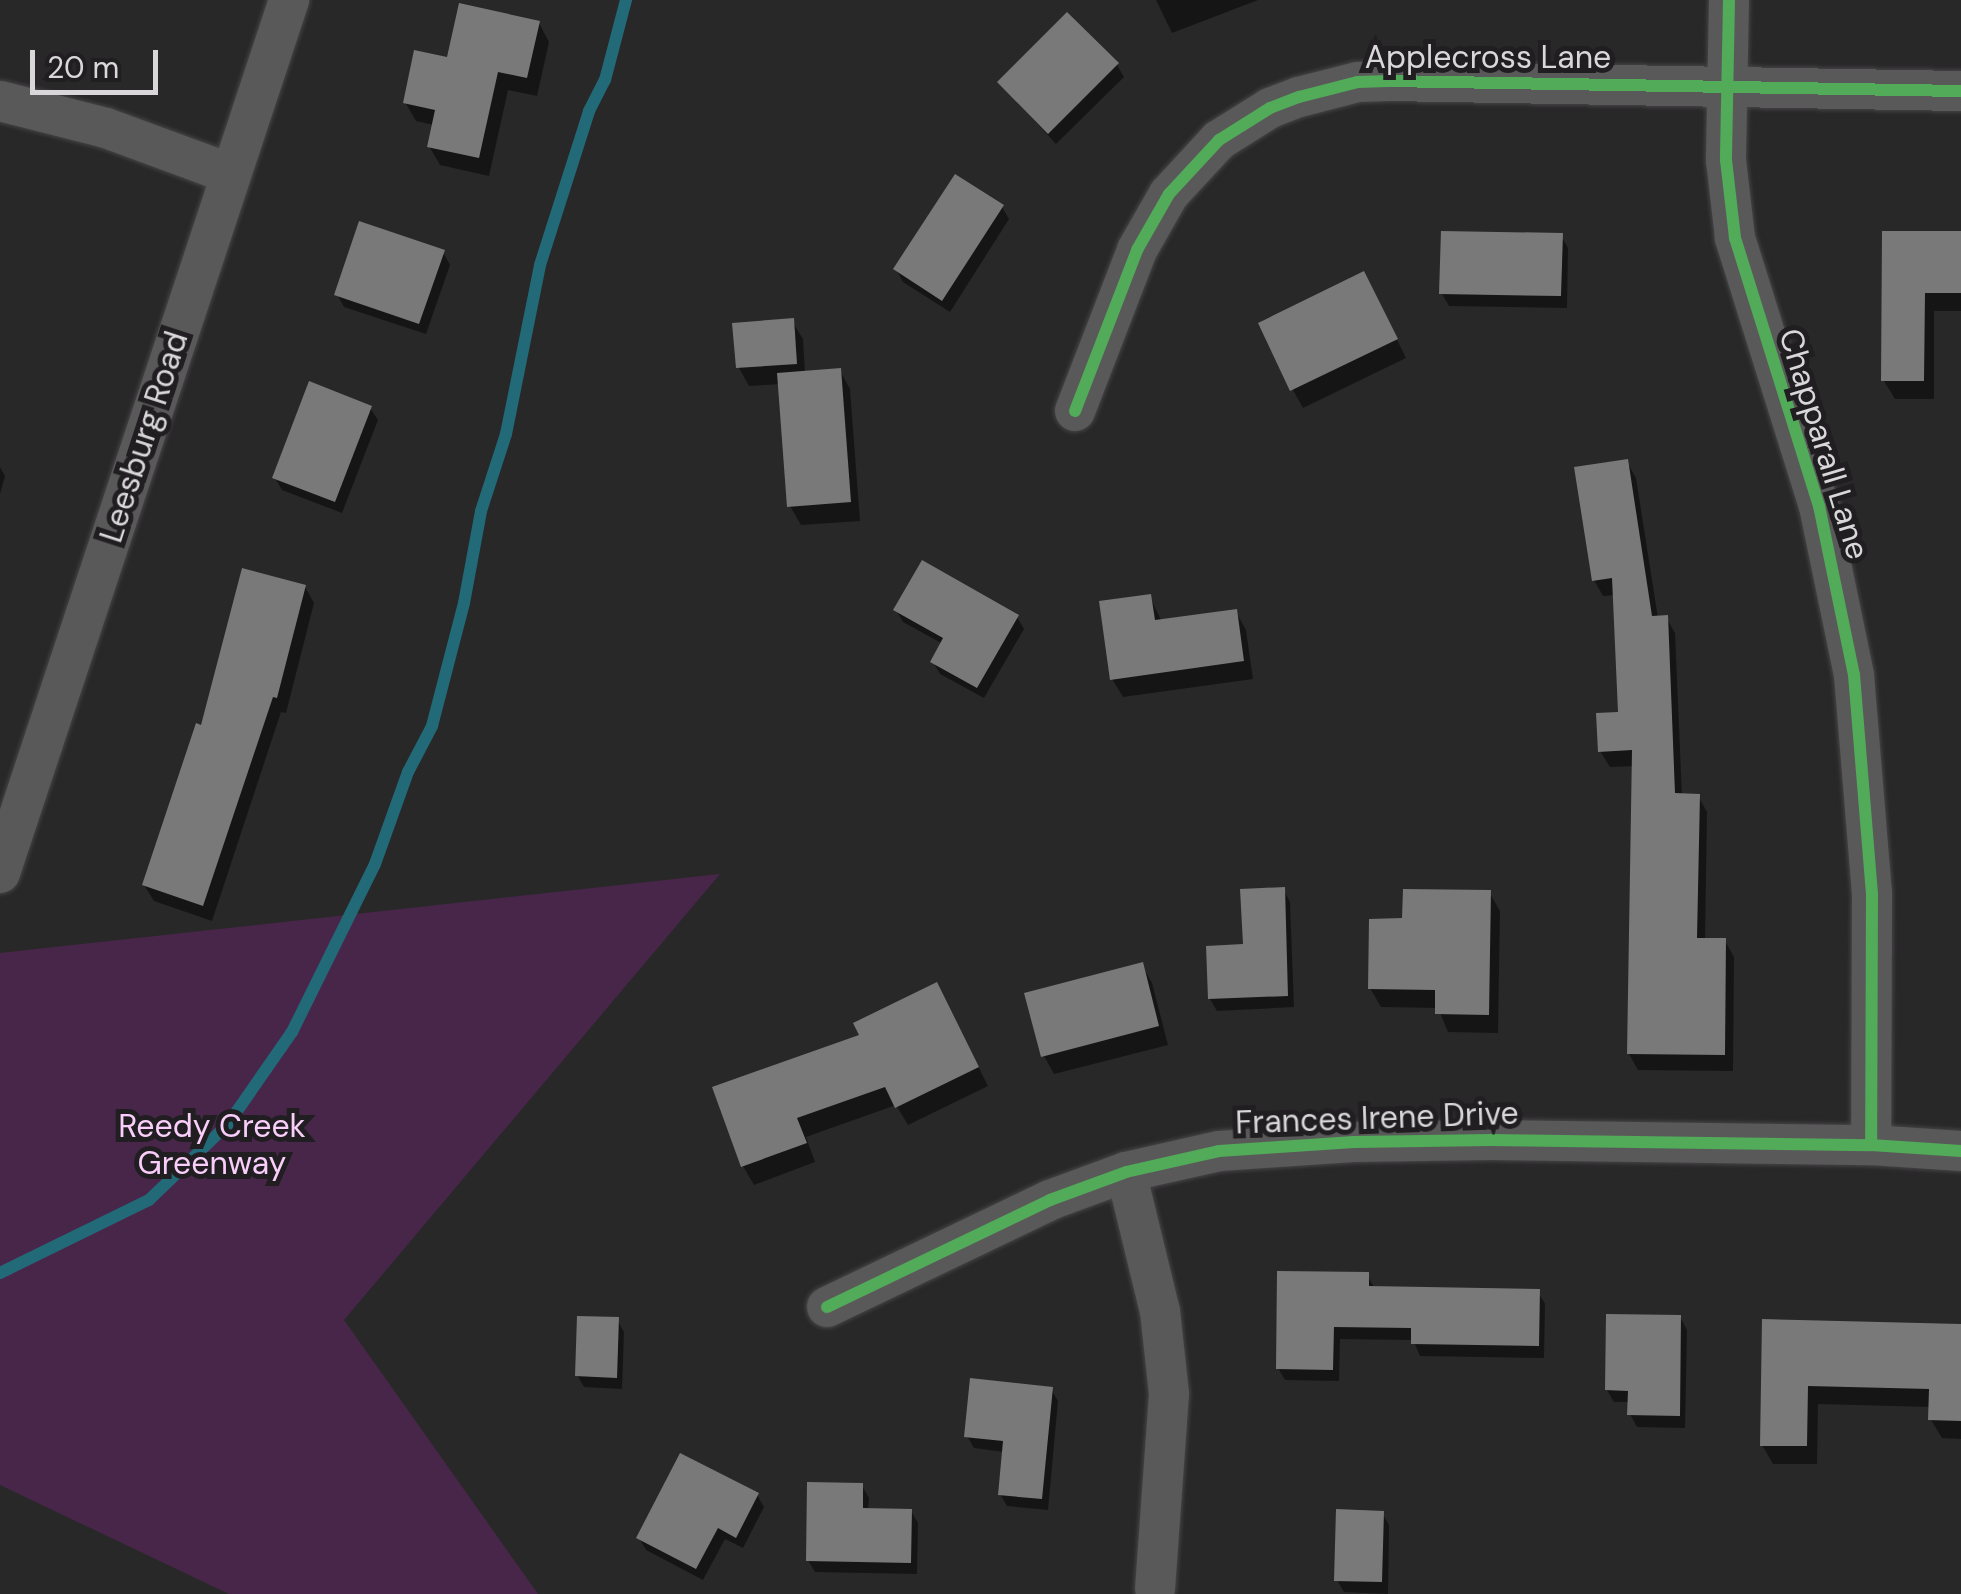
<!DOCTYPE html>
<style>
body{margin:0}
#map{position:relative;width:1961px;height:1594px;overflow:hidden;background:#292829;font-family:"DM Sans",sans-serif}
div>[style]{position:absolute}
.green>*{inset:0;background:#48264a}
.shadow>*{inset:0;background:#0007}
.stream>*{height:12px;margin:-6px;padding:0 6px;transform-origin:6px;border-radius:6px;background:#226a78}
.building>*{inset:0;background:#7a797a}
.roads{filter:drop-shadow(0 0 2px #464446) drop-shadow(0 0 2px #464446)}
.minor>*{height:40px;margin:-20px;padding:0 20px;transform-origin:20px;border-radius:20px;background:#5a595a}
.cycleway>*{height:12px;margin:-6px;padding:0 6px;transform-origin:6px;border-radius:6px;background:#51ab58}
span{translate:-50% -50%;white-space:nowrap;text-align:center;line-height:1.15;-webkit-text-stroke:10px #201e20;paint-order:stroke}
.street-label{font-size:32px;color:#d9d7d9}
.park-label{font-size:32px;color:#f9cefa}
.scale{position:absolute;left:30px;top:50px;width:128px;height:45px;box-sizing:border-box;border:5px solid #d9d7d9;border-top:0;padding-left:12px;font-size:30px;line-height:35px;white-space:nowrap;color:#d9d7d9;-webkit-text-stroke:8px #201e20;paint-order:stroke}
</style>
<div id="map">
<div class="green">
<div style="clip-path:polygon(720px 874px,344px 1320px,538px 1594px,229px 1594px,0 1485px,0 953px)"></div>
</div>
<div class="shadow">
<div style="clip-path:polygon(1156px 0,1258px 0,1172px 33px)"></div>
<div style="clip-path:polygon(539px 23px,549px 42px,537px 96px,508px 90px,489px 176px,440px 165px,429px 146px,434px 125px,416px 121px,405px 102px)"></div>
<div style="clip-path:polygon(1117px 65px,1124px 77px,1056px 144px,1000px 83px)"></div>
<div style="clip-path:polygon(1002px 207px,1009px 219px,950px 312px,903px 282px,896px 269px)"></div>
<div style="clip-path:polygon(1884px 234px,1961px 234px,1961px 311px,1934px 311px,1934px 399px,1895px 399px,1884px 381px)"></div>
<div style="clip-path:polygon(1561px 236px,1568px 248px,1567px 308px,1449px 306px,1442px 294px)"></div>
<div style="clip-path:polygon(443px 252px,450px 265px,426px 334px,344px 307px,337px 294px)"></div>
<div style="clip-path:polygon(1374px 293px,1406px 358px,1303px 408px,1293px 390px)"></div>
<div style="clip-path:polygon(792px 321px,803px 339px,805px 373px,840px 371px,850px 389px,860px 521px,801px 525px,790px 506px,780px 384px,749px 386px,739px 368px)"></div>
<div style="clip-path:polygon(370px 408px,378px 420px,342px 513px,282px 490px,275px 478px)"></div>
<div style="clip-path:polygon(1627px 462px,1636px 478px,1658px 618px,1666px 617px,1675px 633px,1682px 796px,1698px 796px,1707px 812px,1705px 940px,1725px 941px,1734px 957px,1733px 1071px,1638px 1070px,1629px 1054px,1635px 766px,1610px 767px,1600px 751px,1620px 714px,1615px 595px,1603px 596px,1594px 580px)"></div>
<div style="clip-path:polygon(0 467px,5px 476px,0 494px)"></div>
<div style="clip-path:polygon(305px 587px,314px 603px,286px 713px,281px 712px,212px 921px,154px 901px,144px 885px,203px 728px)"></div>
<div style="clip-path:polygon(1150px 597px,1162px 622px,1236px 612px,1246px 630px,1253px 679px,1123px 697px,1112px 679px)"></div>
<div style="clip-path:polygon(896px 610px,1017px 617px,1024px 629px,984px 698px,940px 674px,933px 662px,943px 644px,903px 622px)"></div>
<div style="clip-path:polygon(1283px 889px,1290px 902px,1294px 1007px,1217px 1011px,1210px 999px)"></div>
<div style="clip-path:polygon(1489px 892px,1500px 911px,1498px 1033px,1448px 1032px,1438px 1008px,1381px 1007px,1370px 988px,1404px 921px)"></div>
<div style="clip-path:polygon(1142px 965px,1152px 983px,1168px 1045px,1054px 1074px,1044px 1056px)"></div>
<div style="clip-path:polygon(947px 1004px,988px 1086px,908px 1125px,896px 1105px,806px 1137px,815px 1162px,754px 1185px,743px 1166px,863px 1036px)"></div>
<div style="clip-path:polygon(1367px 1275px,1374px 1287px,1538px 1292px,1545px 1304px,1544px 1358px,1420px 1356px,1413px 1340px,1340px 1339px,1339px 1381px,1285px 1380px,1278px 1368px)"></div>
<div style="clip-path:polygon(1680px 1317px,1687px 1330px,1685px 1428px,1637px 1427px,1630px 1414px,1630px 1402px,1614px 1402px,1607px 1390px)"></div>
<div style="clip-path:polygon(617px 1320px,624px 1332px,622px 1389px,584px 1387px,577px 1375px)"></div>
<div style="clip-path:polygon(1764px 1322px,1961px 1326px,1961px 1439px,1942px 1438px,1931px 1420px,1931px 1407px,1818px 1404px,1817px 1464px,1773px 1464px,1762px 1445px)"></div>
<div style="clip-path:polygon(1051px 1389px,1058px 1401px,1048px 1510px,1007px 1506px,1000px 1494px,1004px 1452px,974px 1448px,967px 1436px)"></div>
<div style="clip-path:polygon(862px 1486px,869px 1498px,868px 1510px,911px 1511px,918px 1523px,917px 1574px,815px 1572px,808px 1560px)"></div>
<div style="clip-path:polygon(757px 1495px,764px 1507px,743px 1548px,725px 1539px,703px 1580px,646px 1550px,639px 1538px)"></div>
<div style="clip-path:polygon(1382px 1513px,1389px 1525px,1388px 1594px,1344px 1592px,1337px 1580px)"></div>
</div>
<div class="stream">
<div style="left:0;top:1273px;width:166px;rotate:-26.1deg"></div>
<div style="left:149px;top:1200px;width:110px;rotate:-43.9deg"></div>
<div style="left:228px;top:1124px;width:112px;rotate:-55.2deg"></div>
<div style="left:292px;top:1032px;width:187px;rotate:-63.7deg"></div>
<div style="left:375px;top:864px;width:98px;rotate:-70.3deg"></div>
<div style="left:408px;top:772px;width:52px;rotate:-62.4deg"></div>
<div style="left:432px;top:726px;width:127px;rotate:-75.4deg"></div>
<div style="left:464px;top:603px;width:94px;rotate:-79.5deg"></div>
<div style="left:481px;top:511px;width:81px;rotate:-72deg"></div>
<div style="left:506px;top:434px;width:172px;rotate:-78.6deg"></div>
<div style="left:540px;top:265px;width:162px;rotate:-72.3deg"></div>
<div style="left:589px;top:111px;width:35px;rotate:-63deg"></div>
<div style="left:605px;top:80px;width:83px;rotate:-75.3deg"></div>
</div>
<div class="building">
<div style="clip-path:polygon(459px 3px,540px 21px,527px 78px,498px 72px,479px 158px,427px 147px,435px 110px,403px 103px,414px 50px,447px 57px)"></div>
<div style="clip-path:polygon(1067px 12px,1119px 63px,1048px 134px,997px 82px)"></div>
<div style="clip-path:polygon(955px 174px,1004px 205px,942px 301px,893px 269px)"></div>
<div style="clip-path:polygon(359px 221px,445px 250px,419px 324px,334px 295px)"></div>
<div style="clip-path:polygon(1441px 231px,1563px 233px,1561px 296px,1439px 294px)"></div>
<div style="clip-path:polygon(1882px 231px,1961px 231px,1961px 293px,1925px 293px,1924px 381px,1881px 381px)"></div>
<div style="clip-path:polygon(1364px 271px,1398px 339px,1290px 391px,1258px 323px)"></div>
<div style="clip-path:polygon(794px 318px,797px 364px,736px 368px,732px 323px)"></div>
<div style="clip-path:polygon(841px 368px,851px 502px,787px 507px,777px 373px)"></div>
<div style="clip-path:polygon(309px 381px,372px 406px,335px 502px,272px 478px)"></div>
<div style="clip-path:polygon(1628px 459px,1652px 616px,1668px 615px,1675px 793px,1700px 794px,1697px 938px,1726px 938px,1725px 1055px,1627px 1054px,1632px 750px,1598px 752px,1596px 713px,1618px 712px,1612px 578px,1592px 581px,1574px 467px)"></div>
<div style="clip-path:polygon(922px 560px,1019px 615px,977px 688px,930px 662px,943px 638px,893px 610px)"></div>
<div style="clip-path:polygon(242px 568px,306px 585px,277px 698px,273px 697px,203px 906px,142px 885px,196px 723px,201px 725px)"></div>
<div style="clip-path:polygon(1151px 594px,1155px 620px,1237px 609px,1244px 661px,1110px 680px,1099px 601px)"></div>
<div style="clip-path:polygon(1285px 887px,1288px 996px,1208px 999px,1206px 946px,1243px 944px,1240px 889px)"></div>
<div style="clip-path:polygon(1403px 889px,1491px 890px,1489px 1015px,1435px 1014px,1435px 990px,1368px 989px,1369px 919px,1402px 918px)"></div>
<div style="clip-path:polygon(1143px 962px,1159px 1026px,1041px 1057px,1024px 993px)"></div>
<div style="clip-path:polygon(937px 982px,979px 1067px,895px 1108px,885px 1087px,797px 1118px,807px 1143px,741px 1167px,712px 1087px,859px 1035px,853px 1023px)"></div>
<div style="clip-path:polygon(1277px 1271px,1369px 1272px,1369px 1286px,1540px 1289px,1539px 1346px,1411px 1344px,1411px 1328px,1334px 1327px,1333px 1370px,1276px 1369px)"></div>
<div style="clip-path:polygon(1606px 1314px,1681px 1315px,1680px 1416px,1627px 1415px,1628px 1391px,1605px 1390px)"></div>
<div style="clip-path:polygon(577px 1316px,619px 1317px,617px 1378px,575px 1376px)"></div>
<div style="clip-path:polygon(1762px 1319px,1961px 1324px,1961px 1421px,1928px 1420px,1929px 1389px,1808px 1386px,1807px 1446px,1760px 1446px)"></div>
<div style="clip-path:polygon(970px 1378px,1053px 1387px,1042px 1499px,998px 1495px,1003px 1441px,964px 1437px)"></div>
<div style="clip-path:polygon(680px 1453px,759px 1493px,736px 1538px,718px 1528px,696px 1569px,636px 1538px)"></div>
<div style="clip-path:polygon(807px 1482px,863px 1483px,863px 1508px,912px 1509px,911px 1563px,806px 1561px)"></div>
<div style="clip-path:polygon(1336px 1509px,1384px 1511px,1382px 1582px,1334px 1581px)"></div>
</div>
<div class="roads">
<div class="minor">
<div style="left:1729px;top:0;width:160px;rotate:91.1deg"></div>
<div style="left:1726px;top:160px;width:79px;rotate:83.4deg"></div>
<div style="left:1735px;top:238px;width:281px;rotate:72.6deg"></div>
<div style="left:1819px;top:506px;width:173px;rotate:78.3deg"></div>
<div style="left:1854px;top:675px;width:220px;rotate:85.3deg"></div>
<div style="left:1872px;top:894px;width:251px;rotate:90.2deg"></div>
<div style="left:0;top:101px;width:109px;rotate:14.3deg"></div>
<div style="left:106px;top:128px;width:133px;rotate:20.2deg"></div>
<div style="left:1075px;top:411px;width:173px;rotate:-68.9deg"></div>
<div style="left:1137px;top:250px;width:64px;rotate:-60.3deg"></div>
<div style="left:1169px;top:194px;width:74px;rotate:-47.2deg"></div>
<div style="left:1219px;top:140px;width:60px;rotate:-32.1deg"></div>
<div style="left:1270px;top:108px;width:31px;rotate:-21deg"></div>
<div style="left:1299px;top:97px;width:61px;rotate:-14.3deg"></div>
<div style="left:1358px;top:82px;width:30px;rotate:-2deg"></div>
<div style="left:1388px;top:81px;width:573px;rotate:1deg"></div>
<div style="left:0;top:873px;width:920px;rotate:-71.68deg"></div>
<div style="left:1126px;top:1172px;width:143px;rotate:76.3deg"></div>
<div style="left:1160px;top:1311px;width:83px;rotate:83.8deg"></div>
<div style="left:1169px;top:1394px;width:195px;rotate:94.1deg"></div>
<div style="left:827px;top:1307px;width:247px;rotate:-25.6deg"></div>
<div style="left:1050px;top:1200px;width:81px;rotate:-20.2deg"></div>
<div style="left:1126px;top:1172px;width:95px;rotate:-12.7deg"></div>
<div style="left:1219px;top:1151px;width:135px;rotate:-3.8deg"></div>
<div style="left:1354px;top:1142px;width:137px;rotate:-0.8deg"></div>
<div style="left:1491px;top:1140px;width:380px;rotate:0.8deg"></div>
<div style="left:1871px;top:1145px;width:90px;rotate:3.8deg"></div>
</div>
</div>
<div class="cycleway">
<div style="left:1729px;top:0;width:160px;rotate:91.1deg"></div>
<div style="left:1726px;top:160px;width:79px;rotate:83.4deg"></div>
<div style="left:1735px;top:238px;width:281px;rotate:72.6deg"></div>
<div style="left:1819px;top:506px;width:173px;rotate:78.3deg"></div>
<div style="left:1854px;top:675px;width:220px;rotate:85.3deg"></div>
<div style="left:1872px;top:894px;width:251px;rotate:90.2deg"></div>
<div style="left:1075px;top:411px;width:173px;rotate:-68.9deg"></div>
<div style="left:1137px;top:250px;width:64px;rotate:-60.3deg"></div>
<div style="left:1169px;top:194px;width:74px;rotate:-47.2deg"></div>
<div style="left:1219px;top:140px;width:60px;rotate:-32.1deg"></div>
<div style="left:1270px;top:108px;width:31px;rotate:-21deg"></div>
<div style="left:1299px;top:97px;width:61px;rotate:-14.3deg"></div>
<div style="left:1358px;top:82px;width:30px;rotate:-2deg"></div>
<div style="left:1388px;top:81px;width:573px;rotate:1deg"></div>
<div style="left:827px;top:1307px;width:247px;rotate:-25.6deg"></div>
<div style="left:1050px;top:1200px;width:81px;rotate:-20.2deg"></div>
<div style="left:1126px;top:1172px;width:95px;rotate:-12.7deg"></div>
<div style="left:1219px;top:1151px;width:135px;rotate:-3.8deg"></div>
<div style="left:1354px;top:1142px;width:137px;rotate:-0.8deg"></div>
<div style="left:1491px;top:1140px;width:380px;rotate:0.8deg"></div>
<div style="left:1871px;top:1145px;width:90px;rotate:3.8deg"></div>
</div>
<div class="street-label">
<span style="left:1488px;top:57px">Applecross Lane</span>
<span style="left:144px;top:437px;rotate:-72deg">Leesburg Road</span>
<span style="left:1824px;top:444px;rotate:73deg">Chapparall Lane</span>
<span style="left:1377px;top:1118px;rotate:-2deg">Frances Irene Drive</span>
</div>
<div class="park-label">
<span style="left:212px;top:1145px">Reedy Creek<br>Greenway</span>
</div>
<div class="scale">20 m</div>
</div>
